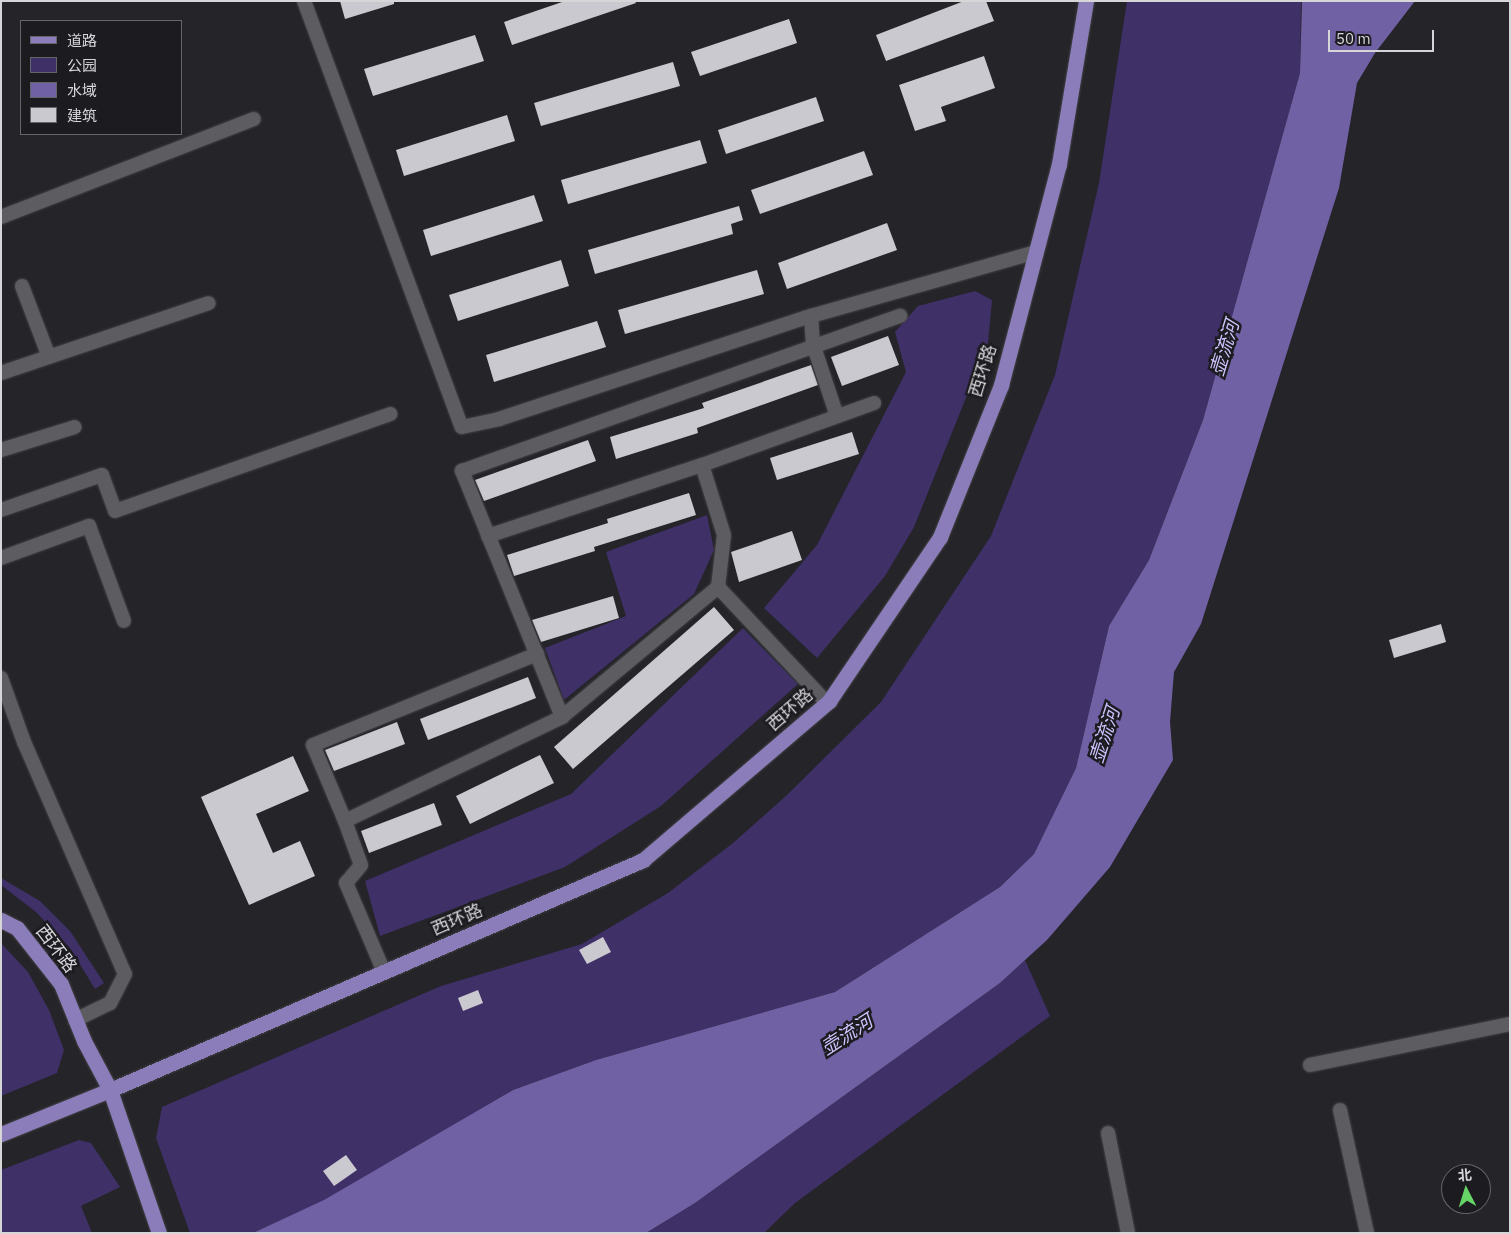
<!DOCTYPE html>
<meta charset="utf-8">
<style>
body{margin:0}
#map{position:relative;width:1511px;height:1234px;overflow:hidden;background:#252429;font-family:"IBM Plex Sans","Noto Sans SC",sans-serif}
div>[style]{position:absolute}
.green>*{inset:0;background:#3f3067}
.water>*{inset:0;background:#7060a4}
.building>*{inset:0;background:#cac9cf}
.roads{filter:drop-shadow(0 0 1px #424245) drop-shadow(0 0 1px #424245)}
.minor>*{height:14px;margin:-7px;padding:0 7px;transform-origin:7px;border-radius:7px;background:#5d5c61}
.major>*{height:15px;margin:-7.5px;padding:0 7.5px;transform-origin:7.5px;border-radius:7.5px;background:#8b7dba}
span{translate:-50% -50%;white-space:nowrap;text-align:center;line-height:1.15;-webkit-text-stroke:5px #1c1b20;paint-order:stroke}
.street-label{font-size:18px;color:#d6d5d8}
.water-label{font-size:19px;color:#cec3fd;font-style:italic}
.frame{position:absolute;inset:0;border:2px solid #d6d5d8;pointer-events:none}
.legend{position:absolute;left:20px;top:20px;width:162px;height:115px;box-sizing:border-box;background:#1c1b20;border:1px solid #66656a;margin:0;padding:6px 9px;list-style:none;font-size:15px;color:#d6d5d8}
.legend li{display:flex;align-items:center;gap:10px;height:25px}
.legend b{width:25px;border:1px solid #66656a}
.north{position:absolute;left:1441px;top:1164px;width:50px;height:50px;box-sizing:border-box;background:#1c1b20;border:1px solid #66656a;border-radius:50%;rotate:355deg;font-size:14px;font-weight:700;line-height:20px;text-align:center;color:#d6d5d8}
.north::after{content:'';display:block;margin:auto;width:18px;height:22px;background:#67d466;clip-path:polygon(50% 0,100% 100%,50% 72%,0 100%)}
.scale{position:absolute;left:1328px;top:30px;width:106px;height:22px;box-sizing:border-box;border:2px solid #d6d5d8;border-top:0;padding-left:6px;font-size:15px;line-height:18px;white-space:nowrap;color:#d6d5d8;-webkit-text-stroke:4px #1c1b20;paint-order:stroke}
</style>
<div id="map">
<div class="green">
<div style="clip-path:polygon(1127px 1px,1301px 1px,1300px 73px,1203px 420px,1149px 560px,1109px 626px,1076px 768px,1034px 854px,1000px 887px,835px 992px,596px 1060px,513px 1090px,324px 1201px,253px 1233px,190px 1233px,156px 1138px,162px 1107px,441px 986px,582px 944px,668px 893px,733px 843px,787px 795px,881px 702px,991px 536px,1055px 375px,1099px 183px)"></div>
<div style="clip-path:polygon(975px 291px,992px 300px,988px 343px,914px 527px,885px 576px,817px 658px,764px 608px,817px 545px,906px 372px,895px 332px,918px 306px)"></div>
<div style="clip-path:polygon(707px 515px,714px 550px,694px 594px,564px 700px,545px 648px,626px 616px,606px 552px)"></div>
<div style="clip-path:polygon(743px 628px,798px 684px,661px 806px,565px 867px,380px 936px,365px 881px,571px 794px)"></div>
<div style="clip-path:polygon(1px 878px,40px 901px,70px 931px,104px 983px,95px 989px,70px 948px,36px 912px,1px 885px)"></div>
<div style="clip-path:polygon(1px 943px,28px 972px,49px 1010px,64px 1050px,57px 1073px,1px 1096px)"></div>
<div style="clip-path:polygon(1025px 960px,1050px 1016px,795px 1203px,764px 1233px,646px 1233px,695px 1203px,1000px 983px)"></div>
<div style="clip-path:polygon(79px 1140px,91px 1143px,120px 1187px,81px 1206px,92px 1233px,1px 1233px,1px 1170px)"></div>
</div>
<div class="water">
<div style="clip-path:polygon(1302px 1px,1415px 1px,1375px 53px,1357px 83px,1339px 188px,1201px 624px,1174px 672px,1170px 722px,1173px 760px,1110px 867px,1047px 940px,1000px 983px,695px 1203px,646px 1233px,253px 1233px,324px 1200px,513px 1090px,596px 1060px,835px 992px,1000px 887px,1034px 854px,1076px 768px,1109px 626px,1149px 560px,1203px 420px,1300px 73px)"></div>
</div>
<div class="building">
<div style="clip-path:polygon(340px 1px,394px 1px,394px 4px,345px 19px)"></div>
<div style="clip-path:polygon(565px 1px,635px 1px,636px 3px,512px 45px,504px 22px)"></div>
<div style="clip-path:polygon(964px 1px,986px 1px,994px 21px,886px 61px,876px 35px)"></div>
<div style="clip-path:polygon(789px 19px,797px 43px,700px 76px,691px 52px)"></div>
<div style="clip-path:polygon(475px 35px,484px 61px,373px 96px,364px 69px)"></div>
<div style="clip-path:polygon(984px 56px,995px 88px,941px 107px,946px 121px,915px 131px,899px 85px)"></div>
<div style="clip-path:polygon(673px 62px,680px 86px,541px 126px,534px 103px)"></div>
<div style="clip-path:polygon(816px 97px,824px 121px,726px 154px,718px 130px)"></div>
<div style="clip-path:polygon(507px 115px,515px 141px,404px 176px,396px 150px)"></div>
<div style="clip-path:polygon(700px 140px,707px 163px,568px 204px,561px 180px)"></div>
<div style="clip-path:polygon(864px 151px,873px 175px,760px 214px,751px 190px)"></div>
<div style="clip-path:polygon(534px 195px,543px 221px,431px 256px,423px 230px)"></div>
<div style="clip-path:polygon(739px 206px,743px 220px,731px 224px,733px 234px,595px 274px,588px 250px)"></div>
<div style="clip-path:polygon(887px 223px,897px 250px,787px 289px,778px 263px)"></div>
<div style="clip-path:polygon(561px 260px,569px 286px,458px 321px,449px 295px)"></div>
<div style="clip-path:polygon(757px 270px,764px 294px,625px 334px,618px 310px)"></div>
<div style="clip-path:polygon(597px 321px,606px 347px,494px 382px,486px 355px)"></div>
<div style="clip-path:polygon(888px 336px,899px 365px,842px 386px,831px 357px)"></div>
<div style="clip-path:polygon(811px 365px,818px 385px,697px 428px,698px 433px,616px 459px,610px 437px,704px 408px,702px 403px)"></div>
<div style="clip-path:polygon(852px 432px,859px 454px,777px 480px,770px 458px)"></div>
<div style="clip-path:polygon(588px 440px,596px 461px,484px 501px,475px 480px)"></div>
<div style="clip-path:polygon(689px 493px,696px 515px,594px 547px,595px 551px,514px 576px,507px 555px,608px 523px,607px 519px)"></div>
<div style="clip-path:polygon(792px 531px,802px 560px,739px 582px,731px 552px)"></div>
<div style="clip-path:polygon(613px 596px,619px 618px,541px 642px,532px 620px)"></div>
<div style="clip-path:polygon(714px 607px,734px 630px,573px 769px,554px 747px)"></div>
<div style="clip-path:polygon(1441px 624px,1446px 642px,1394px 658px,1389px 640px)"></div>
<div style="clip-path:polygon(528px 677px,536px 698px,428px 740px,420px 719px)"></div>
<div style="clip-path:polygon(397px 722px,405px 744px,334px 771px,325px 750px)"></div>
<div style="clip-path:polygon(540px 755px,554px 783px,470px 824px,456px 796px)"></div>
<div style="clip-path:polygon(293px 756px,309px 791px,256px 814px,273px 853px,300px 841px,315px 876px,249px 905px,201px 797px)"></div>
<div style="clip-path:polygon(434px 803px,442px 825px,369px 853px,361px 831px)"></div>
<div style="clip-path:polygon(603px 937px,611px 952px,587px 964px,579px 950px)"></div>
<div style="clip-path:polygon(478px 990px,483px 1003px,463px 1011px,458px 998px)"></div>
<div style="clip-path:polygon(346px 1155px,357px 1170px,334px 1186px,323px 1171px)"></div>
</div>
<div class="roads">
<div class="minor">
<div style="left:304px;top:1px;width:454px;rotate:69.7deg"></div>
<div style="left:462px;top:427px;width:38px;rotate:-12deg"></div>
<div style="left:499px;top:419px;width:329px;rotate:-18.3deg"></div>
<div style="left:811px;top:316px;width:234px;rotate:-15.9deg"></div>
<div style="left:1px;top:217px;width:271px;rotate:-21.2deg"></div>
<div style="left:22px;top:286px;width:76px;rotate:69.2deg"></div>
<div style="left:811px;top:316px;width:28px;rotate:86deg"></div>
<div style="left:813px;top:344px;width:76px;rotate:71.6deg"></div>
<div style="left:1px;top:373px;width:219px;rotate:-18.6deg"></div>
<div style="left:1px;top:450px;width:77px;rotate:-17.3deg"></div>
<div style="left:1px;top:510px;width:107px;rotate:-19.1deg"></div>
<div style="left:102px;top:475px;width:38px;rotate:70deg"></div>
<div style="left:115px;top:511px;width:292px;rotate:-19.4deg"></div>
<div style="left:488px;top:536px;width:225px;rotate:-18.4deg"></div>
<div style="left:1px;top:558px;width:94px;rotate:-20deg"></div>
<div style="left:89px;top:526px;width:101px;rotate:69.8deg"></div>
<div style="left:1px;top:678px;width:68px;rotate:70.2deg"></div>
<div style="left:24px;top:742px;width:253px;rotate:66.5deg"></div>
<div style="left:125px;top:974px;width:33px;rotate:117deg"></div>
<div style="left:110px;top:1003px;width:39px;rotate:154deg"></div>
<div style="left:827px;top:703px;width:159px;rotate:-133.2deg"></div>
<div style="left:718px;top:587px;width:52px;rotate:-83.4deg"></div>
<div style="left:724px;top:535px;width:73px;rotate:-107.4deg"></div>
<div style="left:702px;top:465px;width:183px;rotate:-19.8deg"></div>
<div style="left:562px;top:717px;width:266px;rotate:-112.1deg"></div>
<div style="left:462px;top:471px;width:465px;rotate:-19.5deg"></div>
<div style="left:345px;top:821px;width:82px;rotate:-112.8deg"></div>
<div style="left:313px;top:745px;width:242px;rotate:-22.1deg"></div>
<div style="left:384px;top:972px;width:97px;rotate:-113.1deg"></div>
<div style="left:346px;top:883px;width:23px;rotate:-50deg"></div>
<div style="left:361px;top:865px;width:47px;rotate:-110deg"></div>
<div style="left:345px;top:821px;width:241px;rotate:-25.6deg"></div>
<div style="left:562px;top:717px;width:203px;rotate:-39.8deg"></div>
<div style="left:1310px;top:1065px;width:204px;rotate:-11.6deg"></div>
<div style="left:1340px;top:1110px;width:126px;rotate:77.6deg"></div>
<div style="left:1108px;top:1133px;width:102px;rotate:78.7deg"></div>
</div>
<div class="major">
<div style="left:1px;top:920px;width:18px;rotate:27deg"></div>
<div style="left:17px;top:928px;width:71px;rotate:51.8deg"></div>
<div style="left:61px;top:984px;width:61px;rotate:68deg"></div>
<div style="left:84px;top:1041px;width:55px;rotate:62deg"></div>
<div style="left:110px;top:1090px;width:151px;rotate:71.1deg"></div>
<div style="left:1px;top:1134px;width:118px;rotate:-22deg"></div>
<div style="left:110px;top:1090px;width:581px;rotate:-23.34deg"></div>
<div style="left:643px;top:860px;width:245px;rotate:-40.5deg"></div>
<div style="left:829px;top:701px;width:198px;rotate:-55.9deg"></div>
<div style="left:940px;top:537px;width:164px;rotate:-68.1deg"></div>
<div style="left:1001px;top:385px;width:228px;rotate:-75.3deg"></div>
<div style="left:1059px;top:164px;width:165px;rotate:-80.6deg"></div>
</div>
</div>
<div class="street-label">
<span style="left:983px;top:371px;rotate:-73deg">西环路</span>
<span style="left:790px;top:710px;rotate:-41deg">西环路</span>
<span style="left:457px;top:920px;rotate:-23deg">西环路</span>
<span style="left:56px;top:949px;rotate:53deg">西环路</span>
</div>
<div class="water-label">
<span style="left:1225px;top:348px;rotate:-73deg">壶流河</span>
<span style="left:1105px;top:735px;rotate:-72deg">壶流河</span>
<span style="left:847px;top:1035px;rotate:-33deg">壶流河</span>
</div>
<div class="frame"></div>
<ul class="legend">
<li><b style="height:6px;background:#8b7dba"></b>道路</li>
<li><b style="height:14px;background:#3f3067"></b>公园</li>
<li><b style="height:14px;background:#7060a4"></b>水域</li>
<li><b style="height:14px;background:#cac9cf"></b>建筑</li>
</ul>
<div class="north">北</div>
<div class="scale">50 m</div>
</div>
